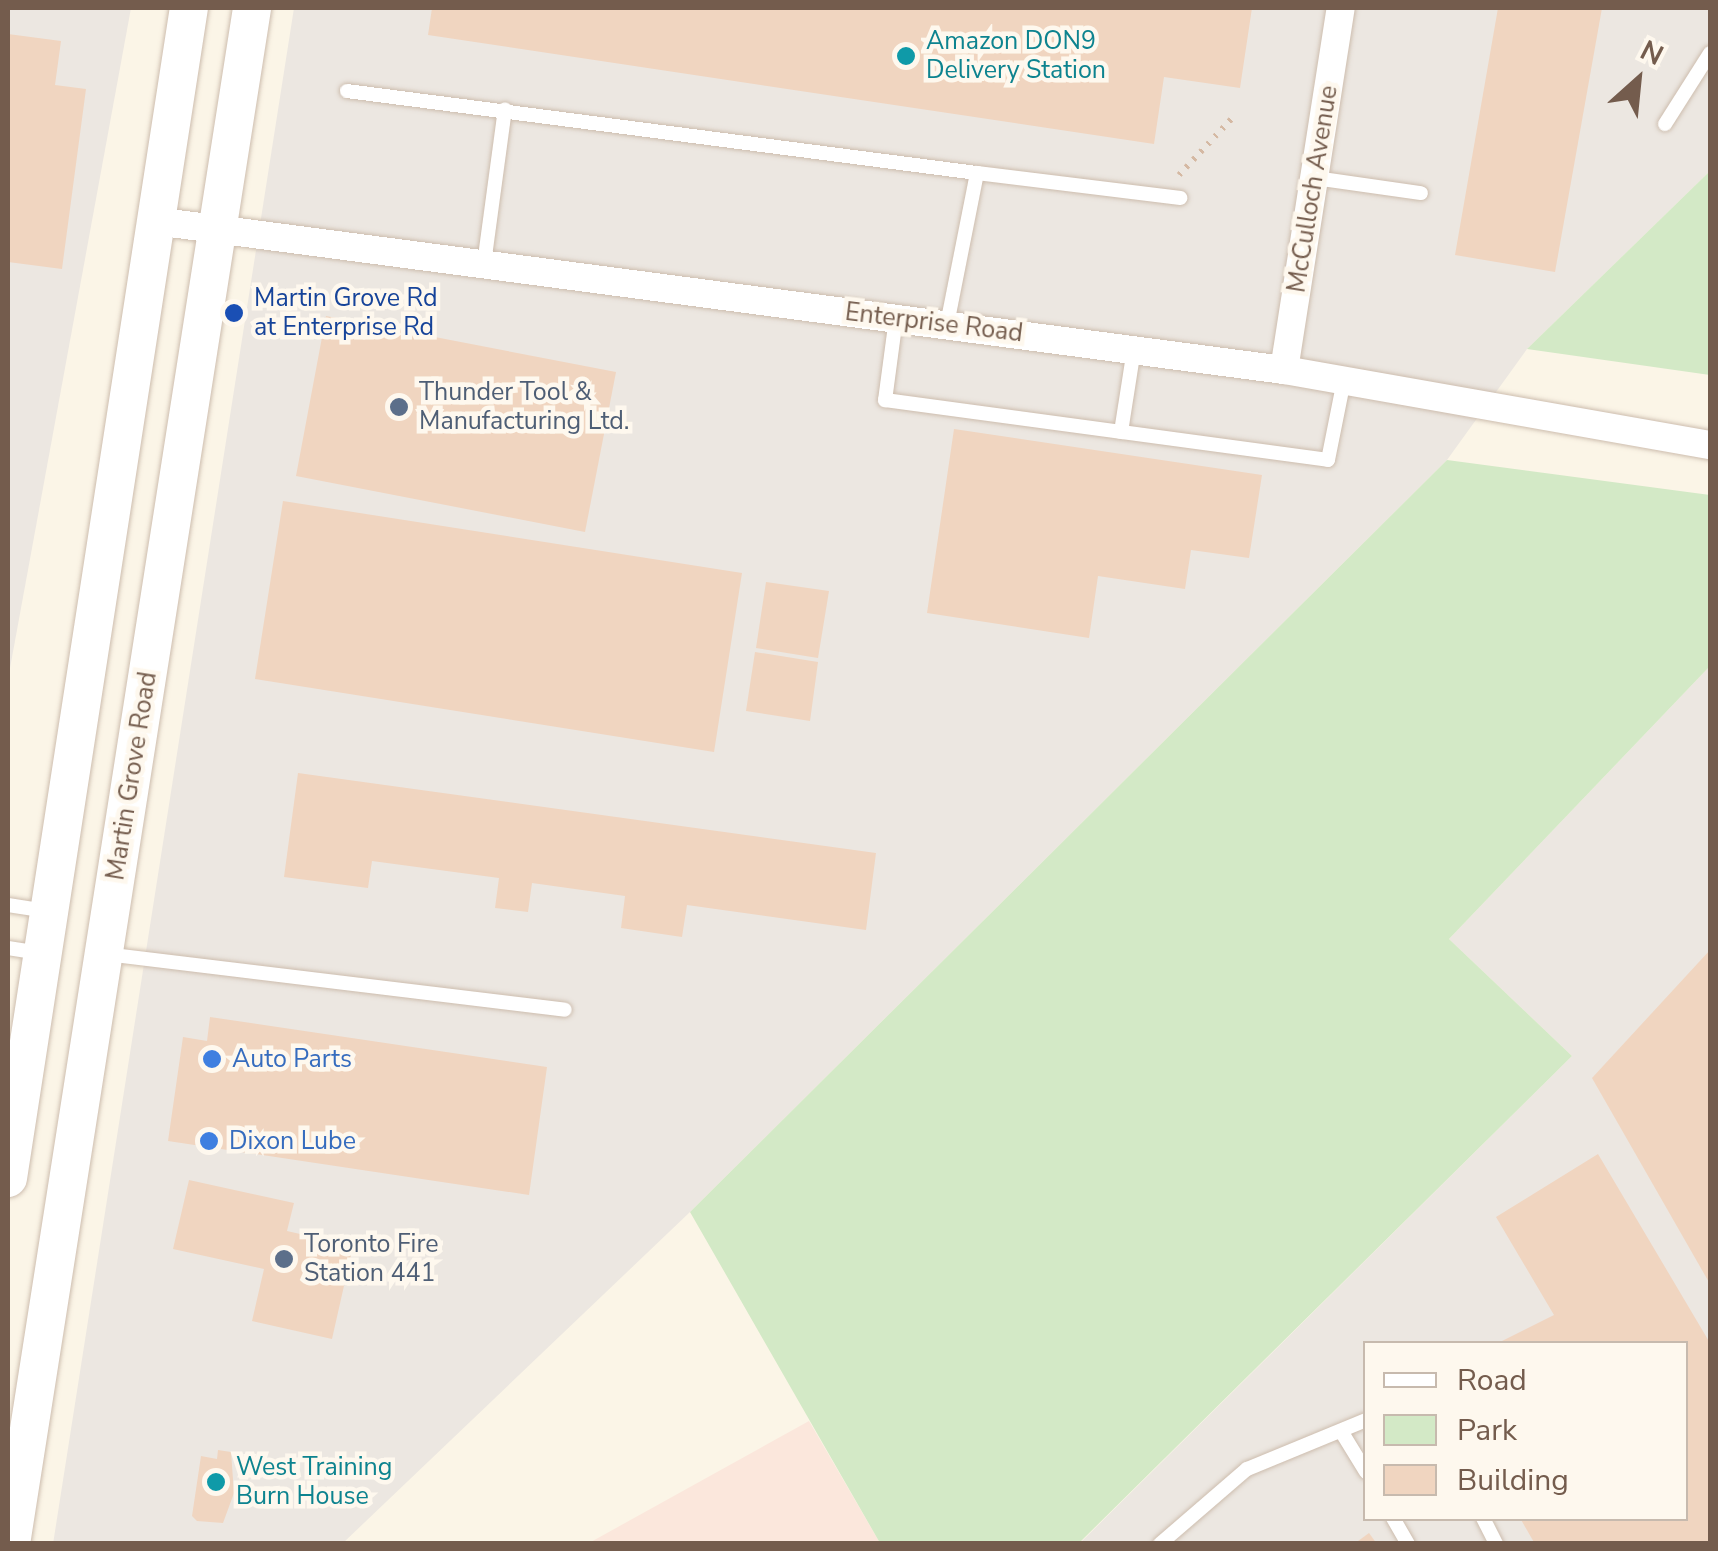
<!DOCTYPE html>
<style>
body{margin:0}
#map{position:relative;width:1718px;height:1551px;overflow:hidden;background:#fbf5e7;font-family:"Nunito Sans",sans-serif}
div>[style]{position:absolute}
.commercial>*{inset:0;background:#fbe7dc}
.industrial>*{inset:0;background:#ece7e1}
.green>*{inset:0;background:#d3e9c6}
.building>*{inset:0;background:#f0d5c0}
.path>*{height:6px;margin-top:-3px;transform-origin:0;background:repeating-linear-gradient(90deg,#d5b9a3 0 2.5px,transparent 0 10.5px)}
.roads{filter:drop-shadow(0 0 2px #cdbdae) drop-shadow(0 0 2px #cdbdae)}
.lane>*{height:14px;margin:-7px;padding:0 7px;transform-origin:7px;border-radius:7px;background:#fff}
.street>*{height:28px;margin:-14px;padding:0 14px;transform-origin:14px;border-radius:14px;background:#fff}
.secondary>*{height:38px;margin:-19px;padding:0 19px;transform-origin:19px;border-radius:19px;background:#fff}
.dots>*{width:28px;height:28px;translate:-50% -50%;box-sizing:border-box;border:5px solid #fef8ee;border-radius:50%}
span{translate:-50% -50%;white-space:nowrap;text-align:center;line-height:1.15;-webkit-text-stroke:9px #fef8ee;paint-order:stroke}
.culture-label{font-size:25px;color:#0d838f}
.left{translate:0 -50%;text-align:left}
.street-label{font-size:25px;color:#745c4d}
.transit-label{font-size:25px;color:#164399}
.service-label{font-size:25px;color:#4e5e75}
.shop-label{font-size:25px;color:#366cbe}
.frame{position:absolute;inset:0;border:10px solid #745c4d;pointer-events:none}
.legend{position:absolute;left:1363px;top:1341px;width:325px;height:180px;box-sizing:border-box;background:#fef8ee;border:2px solid #c7baae;margin:0;padding:12px 18px;list-style:none;font-size:30px;color:#745c4d}
.legend li{display:flex;align-items:center;gap:20px;height:50px}
.legend b{width:50px;border:2px solid #c7baae}
.north{position:absolute;left:1588px;top:30px;width:100px;height:100px;-webkit-text-stroke:8px #fef8ee;paint-order:stroke;rotate:27deg;font-size:28px;font-weight:700;line-height:40px;text-align:center;color:#745c4d}
.north::after{content:'';display:block;margin:auto;width:35px;height:45px;background:#745c4d;clip-path:polygon(50% 0,100% 100%,50% 72%,0 100%)}
</style>
<div id="map">
<div class="commercial">
<div style="clip-path:polygon(809px 1421px,880px 1543px,589px 1543px)"></div>
</div>
<div class="industrial">
<div style="clip-path:polygon(8px 8px,131px 8px,8px 679px)"></div>
<div style="clip-path:polygon(294px 8px,1710px 8px,1710px 171px,1527px 349px,1447px 460px,690px 1212px,343px 1543px,53px 1544px)"></div>
<div style="clip-path:polygon(evenodd,1710px 666px,1710px 1543px,1079px 1544px,1572px 1056px,1449px 939px,1710px 666px,1366px 1344px,1686px 1344px,1686px 1518px,1366px 1518px,1366px 1344px)"></div>
</div>
<div class="green">
<div style="clip-path:polygon(1710px 171px,1710px 375px,1527px 349px)"></div>
<div style="clip-path:polygon(1447px 460px,1710px 495px,1710px 666px,1449px 939px,1572px 1056px,1079px 1543px,880px 1543px,690px 1212px)"></div>
</div>
<div class="building">
<div style="clip-path:polygon(432px 8px,1252px 8px,1240px 88px,1164px 77px,1154px 144px,428px 35px)"></div>
<div style="clip-path:polygon(1498px 8px,1602px 8px,1555px 272px,1455px 255px)"></div>
<div style="clip-path:polygon(8px 34px,61px 41px,55px 85px,86px 89px,62px 269px,8px 262px)"></div>
<div style="clip-path:polygon(326px 316px,616px 372px,585px 532px,296px 476px)"></div>
<div style="clip-path:polygon(954px 429px,1262px 475px,1249px 558px,1191px 550px,1185px 589px,1098px 576px,1089px 638px,927px 613px)"></div>
<div style="clip-path:polygon(283px 501px,742px 573px,714px 752px,255px 679px)"></div>
<div style="clip-path:polygon(766px 582px,829px 591px,818px 658px,756px 648px)"></div>
<div style="clip-path:polygon(755px 652px,818px 662px,810px 721px,746px 711px)"></div>
<div style="clip-path:polygon(298px 773px,876px 853px,866px 930px,687px 905px,682px 937px,621px 928px,625px 896px,532px 883px,528px 912px,495px 908px,499px 878px,372px 861px,368px 888px,284px 877px)"></div>
<div style="clip-path:polygon(1710px 950px,1710px 1284px,1592px 1078px)"></div>
<div style="clip-path:polygon(210px 1017px,547px 1067px,529px 1195px,168px 1141px,183px 1037px,207px 1041px)"></div>
<div style="clip-path:polygon(1598px 1154px,1710px 1343px,1710px 1544px,1535px 1544px,1520px 1518px,1686px 1518px,1686px 1344px,1496px 1344px,1554px 1315px,1496px 1217px)"></div>
<div style="clip-path:polygon(189px 1180px,294px 1203px,287px 1231px,353px 1246px,332px 1339px,252px 1321px,264px 1269px,173px 1249px)"></div>
<div style="clip-path:polygon(218px 1450px,231px 1452px,234px 1493px,223px 1523px,197px 1521px,192px 1516px,201px 1456px,217px 1459px)"></div>
<div style="clip-path:polygon(1369px 1533px,1377px 1544px,1354px 1544px)"></div>
</div>
<div class="path">
<div style="left:1179px;top:175px;width:83px;rotate:-46.9deg"></div>
</div>
<div class="roads">
<div class="lane">
<div style="left:347px;top:91px;width:635px;rotate:7.42deg"></div>
<div style="left:977px;top:173px;width:155px;rotate:101.2deg"></div>
<div style="left:1665px;top:124px;width:84px;rotate:-57.6deg"></div>
<div style="left:977px;top:173px;width:205px;rotate:7deg"></div>
<div style="left:1315px;top:178px;width:107px;rotate:8.1deg"></div>
<div style="left:484px;top:264px;width:156px;rotate:-82.3deg"></div>
<div style="left:896px;top:318px;width:83px;rotate:97.6deg"></div>
<div style="left:885px;top:400px;width:447px;rotate:7.7deg"></div>
<div style="left:1328px;top:460px;width:82px;rotate:-78.7deg"></div>
<div style="left:1121px;top:432px;width:84px;rotate:-81.1deg"></div>
<div style="left:8px;top:905px;width:38px;rotate:9deg"></div>
<div style="left:8px;top:948px;width:32px;rotate:9deg"></div>
<div style="left:105px;top:954px;width:463px;rotate:6.9deg"></div>
<div style="left:1341px;top:1431px;width:48px;rotate:58.6deg"></div>
<div style="left:1393px;top:1518px;width:30px;rotate:60deg"></div>
<div style="left:1483px;top:1518px;width:29px;rotate:63deg"></div>
<div style="left:1160px;top:1544px;width:115px;rotate:-40.8deg"></div>
<div style="left:1247px;top:1469px;width:129px;rotate:-22.4deg"></div>
</div>
<div class="street">
<div style="left:155px;top:221px;width:1139px;rotate:7.52deg"></div>
<div style="left:1284px;top:370px;width:433px;rotate:10deg"></div>
<div style="left:1284px;top:370px;width:366px;rotate:-81.1deg"></div>
</div>
<div class="secondary">
<div style="left:8px;top:1178px;width:1184px;rotate:-81.21deg"></div>
<div style="left:11px;top:1544px;width:1555px;rotate:-81.08deg"></div>
</div>
</div>
<div class="dots">
<div style="left:906px;top:56px;background:#0f9aa8"></div>
<div style="left:234px;top:313px;background:#1a4fb4"></div>
<div style="left:399px;top:407px;background:#5c6f8a"></div>
<div style="left:212px;top:1059px;background:#3f7fe0"></div>
<div style="left:209px;top:1141px;background:#3f7fe0"></div>
<div style="left:284px;top:1259px;background:#5c6f8a"></div>
<div style="left:216px;top:1482px;background:#0f9aa8"></div>
</div>
<div class="culture-label">
<span class="left" style="left:926px;top:56px">Amazon DON9<br>Delivery Station</span>
<span class="left" style="left:236px;top:1482px">West Training<br>Burn House</span>
</div>
<div class="street-label">
<span style="left:1313px;top:189px;rotate:-81deg">McCulloch Avenue</span>
<span style="left:934px;top:323px;rotate:7deg">Enterprise Road</span>
<span style="left:132px;top:776px;rotate:-81deg">Martin Grove Road</span>
</div>
<div class="transit-label">
<span class="left" style="left:254px;top:313px">Martin Grove Rd<br>at Enterprise Rd</span>
</div>
<div class="service-label">
<span class="left" style="left:419px;top:407px">Thunder Tool &amp;<br>Manufacturing Ltd.</span>
<span class="left" style="left:304px;top:1259px">Toronto Fire<br>Station 441</span>
</div>
<div class="shop-label">
<span class="left" style="left:232px;top:1059px">Auto Parts</span>
<span class="left" style="left:229px;top:1141px">Dixon Lube</span>
</div>
<div class="frame"></div>
<ul class="legend">
<li><b style="height:12px;background:#fff"></b>Road</li>
<li><b style="height:28px;background:#d3e9c6"></b>Park</li>
<li><b style="height:28px;background:#f0d5c0"></b>Building</li>
</ul>
<div class="north">N</div>
</div>
